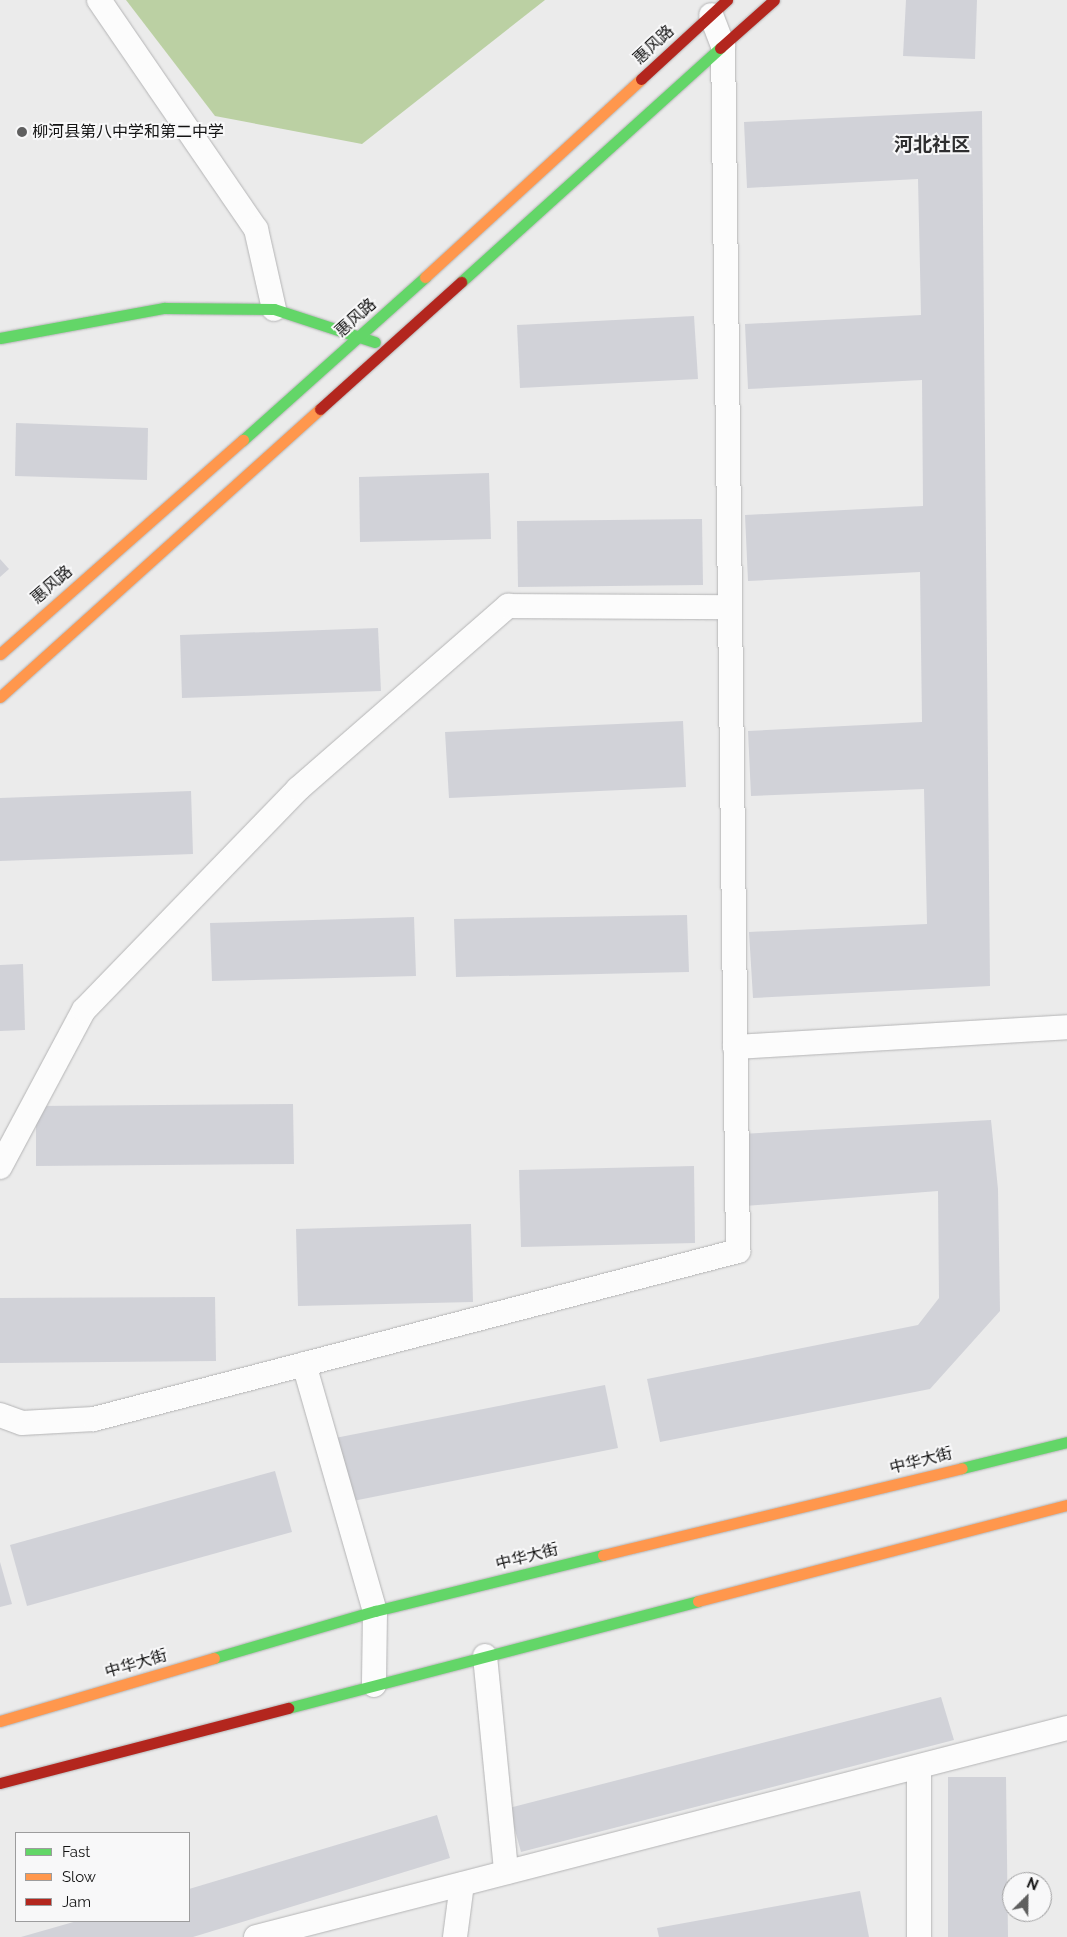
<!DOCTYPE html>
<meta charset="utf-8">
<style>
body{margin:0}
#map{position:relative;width:1067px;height:1937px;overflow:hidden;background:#ebebeb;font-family:Raleway,"Noto Sans SC",sans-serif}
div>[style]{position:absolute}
.forest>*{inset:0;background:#bbd0a3}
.building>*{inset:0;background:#d1d2d8}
.roads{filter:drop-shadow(0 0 1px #b4b4b5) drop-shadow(0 0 1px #b4b4b5)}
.street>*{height:24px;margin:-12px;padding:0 12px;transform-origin:12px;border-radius:12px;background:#fcfcfc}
.fast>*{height:11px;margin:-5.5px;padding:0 5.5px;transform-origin:5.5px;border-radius:5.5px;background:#63d668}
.slow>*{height:11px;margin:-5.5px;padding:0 5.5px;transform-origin:5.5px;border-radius:5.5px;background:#ff974d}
.jam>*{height:11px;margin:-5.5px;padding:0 5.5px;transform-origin:5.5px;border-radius:5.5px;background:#b3261e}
.dots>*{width:14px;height:14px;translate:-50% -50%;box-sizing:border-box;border:2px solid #f8f8f9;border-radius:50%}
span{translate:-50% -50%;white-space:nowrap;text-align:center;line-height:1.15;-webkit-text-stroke:4px #f8f8f9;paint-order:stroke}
.street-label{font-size:16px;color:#131313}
.poi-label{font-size:16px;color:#131313}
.left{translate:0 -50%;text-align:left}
.quarter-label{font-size:19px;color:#2e2e2f;font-weight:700}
.legend{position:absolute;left:15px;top:1832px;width:175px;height:90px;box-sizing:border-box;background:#f8f8f9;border:1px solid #9c9c9d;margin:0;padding:6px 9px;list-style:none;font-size:15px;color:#131313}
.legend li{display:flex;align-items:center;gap:10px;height:25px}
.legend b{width:25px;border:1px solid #9c9c9d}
.north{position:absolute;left:1002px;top:1872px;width:50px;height:50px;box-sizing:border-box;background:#f8f8f9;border:1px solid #9c9c9d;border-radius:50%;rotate:23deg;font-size:14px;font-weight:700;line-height:20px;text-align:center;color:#131313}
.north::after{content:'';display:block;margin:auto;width:18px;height:22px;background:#5f5f5f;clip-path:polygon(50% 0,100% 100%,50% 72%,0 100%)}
</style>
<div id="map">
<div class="forest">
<div style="clip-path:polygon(126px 0,545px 0,362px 144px,215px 116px)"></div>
</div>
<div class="building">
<div style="clip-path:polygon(906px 0,977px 0,975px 59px,903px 56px)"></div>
<div style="clip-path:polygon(982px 111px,990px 986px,753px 998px,749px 932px,927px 924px,924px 789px,751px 796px,748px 731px,922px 722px,920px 572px,748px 581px,745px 515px,923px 506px,922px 380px,748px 389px,745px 324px,921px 315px,918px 179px,747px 188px,744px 122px)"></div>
<div style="clip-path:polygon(694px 316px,698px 379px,520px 388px,517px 325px)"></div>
<div style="clip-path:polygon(16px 423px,148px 428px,147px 480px,15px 476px)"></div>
<div style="clip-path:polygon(489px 473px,491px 539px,360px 542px,359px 477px)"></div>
<div style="clip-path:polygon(702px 519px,703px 585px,518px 587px,517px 521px)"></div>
<div style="clip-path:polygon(0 559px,9px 569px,0 577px)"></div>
<div style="clip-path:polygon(378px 628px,381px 691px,182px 698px,180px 635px)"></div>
<div style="clip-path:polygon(683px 721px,686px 787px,449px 798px,445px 732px)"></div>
<div style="clip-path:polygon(191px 791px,193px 854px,0 861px,0 798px)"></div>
<div style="clip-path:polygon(687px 915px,689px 972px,456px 977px,454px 919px)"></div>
<div style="clip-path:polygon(414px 917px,416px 976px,212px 981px,210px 923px)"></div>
<div style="clip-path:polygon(23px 964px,25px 1030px,0 1031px,0 965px)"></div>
<div style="clip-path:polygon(293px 1104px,294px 1164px,36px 1166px,36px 1106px)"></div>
<div style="clip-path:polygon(991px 1120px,998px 1189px,1000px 1311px,930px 1389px,660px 1442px,647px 1379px,918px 1325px,939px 1298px,938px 1191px,745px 1206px,741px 1134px)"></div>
<div style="clip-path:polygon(694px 1166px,695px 1243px,521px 1247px,519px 1170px)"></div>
<div style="clip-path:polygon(471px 1224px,473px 1302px,298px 1306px,296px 1229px)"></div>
<div style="clip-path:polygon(215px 1297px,216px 1361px,0 1363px,0 1298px)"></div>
<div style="clip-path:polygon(605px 1385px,618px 1448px,348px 1502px,335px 1438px)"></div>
<div style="clip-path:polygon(275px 1471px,292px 1532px,27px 1606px,10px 1545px)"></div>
<div style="clip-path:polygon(0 1562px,12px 1604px,0 1607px)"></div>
<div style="clip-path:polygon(941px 1697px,954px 1740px,521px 1852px,509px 1808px)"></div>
<div style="clip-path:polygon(948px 1777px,1006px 1777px,1008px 1937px,948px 1937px)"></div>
<div style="clip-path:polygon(437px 1815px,450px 1858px,193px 1937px,21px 1937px,77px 1921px,189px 1921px,189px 1889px)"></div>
<div style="clip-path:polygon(860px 1891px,869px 1937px,659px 1937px,657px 1928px)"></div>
</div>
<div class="roads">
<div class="street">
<div style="left:99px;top:0;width:278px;rotate:55.6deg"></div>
<div style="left:256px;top:229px;width:82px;rotate:77.3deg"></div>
<div style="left:735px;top:1047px;width:333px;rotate:-3.4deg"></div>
<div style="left:0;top:1167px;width:178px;rotate:-61.9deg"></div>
<div style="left:84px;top:1010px;width:308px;rotate:-45.9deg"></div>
<div style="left:298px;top:789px;width:279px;rotate:-41.1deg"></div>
<div style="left:508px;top:606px;width:220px;rotate:0.3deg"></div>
<div style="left:304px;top:1364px;width:257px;rotate:74deg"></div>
<div style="left:375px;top:1611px;width:74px;rotate:90.8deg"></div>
<div style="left:0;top:1415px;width:23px;rotate:20deg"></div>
<div style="left:22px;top:1423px;width:72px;rotate:-3.2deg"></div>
<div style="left:94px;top:1419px;width:666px;rotate:-14.62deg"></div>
<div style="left:738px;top:1251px;width:1205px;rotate:-90.71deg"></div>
<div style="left:723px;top:46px;width:33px;rotate:-111deg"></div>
<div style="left:485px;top:1656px;width:217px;rotate:84.4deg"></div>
<div style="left:919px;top:1767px;width:170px;rotate:90deg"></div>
<div style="left:256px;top:1937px;width:837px;rotate:-14.45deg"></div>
<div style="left:455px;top:1937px;width:53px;rotate:-82.5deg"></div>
</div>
<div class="fast">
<div style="left:461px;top:282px;width:349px;rotate:-42.1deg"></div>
<div style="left:0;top:338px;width:167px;rotate:-10.4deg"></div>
<div style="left:164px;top:308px;width:110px;rotate:0.5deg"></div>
<div style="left:274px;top:309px;width:106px;rotate:18.1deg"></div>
<div style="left:243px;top:440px;width:244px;rotate:-41.8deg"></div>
<div style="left:962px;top:1468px;width:108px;rotate:-13.9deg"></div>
<div style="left:214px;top:1658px;width:168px;rotate:-16.3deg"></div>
<div style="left:375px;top:1611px;width:235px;rotate:-13.8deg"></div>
<div style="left:288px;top:1708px;width:424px;rotate:-14.6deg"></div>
</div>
<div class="slow">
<div style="left:425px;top:277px;width:293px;rotate:-42.5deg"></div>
<div style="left:0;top:654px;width:324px;rotate:-41.4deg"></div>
<div style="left:0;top:697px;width:431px;rotate:-42deg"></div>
<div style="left:603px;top:1555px;width:369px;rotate:-13.6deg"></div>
<div style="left:698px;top:1601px;width:381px;rotate:-14.6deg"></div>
<div style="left:0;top:1721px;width:223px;rotate:-16.4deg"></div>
</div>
<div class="jam">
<div style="left:720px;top:48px;width:72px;rotate:-41.6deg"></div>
<div style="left:641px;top:79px;width:117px;rotate:-42.6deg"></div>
<div style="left:320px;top:409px;width:190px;rotate:-42deg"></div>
<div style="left:0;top:1783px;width:298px;rotate:-14.6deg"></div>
</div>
</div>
<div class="dots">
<div style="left:22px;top:132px;background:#5f5f5f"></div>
</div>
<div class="street-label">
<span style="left:654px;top:45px;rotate:-43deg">惠风路</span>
<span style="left:356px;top:318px;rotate:-42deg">惠风路</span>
<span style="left:52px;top:585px;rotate:-41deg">惠风路</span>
<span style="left:921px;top:1461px;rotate:-14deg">中华大街</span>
<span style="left:527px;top:1557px;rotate:-14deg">中华大街</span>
<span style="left:136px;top:1664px;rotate:-16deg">中华大街</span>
</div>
<div class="poi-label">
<span class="left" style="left:32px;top:132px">柳河县第八中学和第二中学</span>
</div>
<div class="quarter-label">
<span style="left:932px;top:145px">河北社区</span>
</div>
<ul class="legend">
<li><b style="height:6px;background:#63d668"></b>Fast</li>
<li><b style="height:6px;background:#ff974d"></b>Slow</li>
<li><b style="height:6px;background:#b3261e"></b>Jam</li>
</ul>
<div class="north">N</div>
</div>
